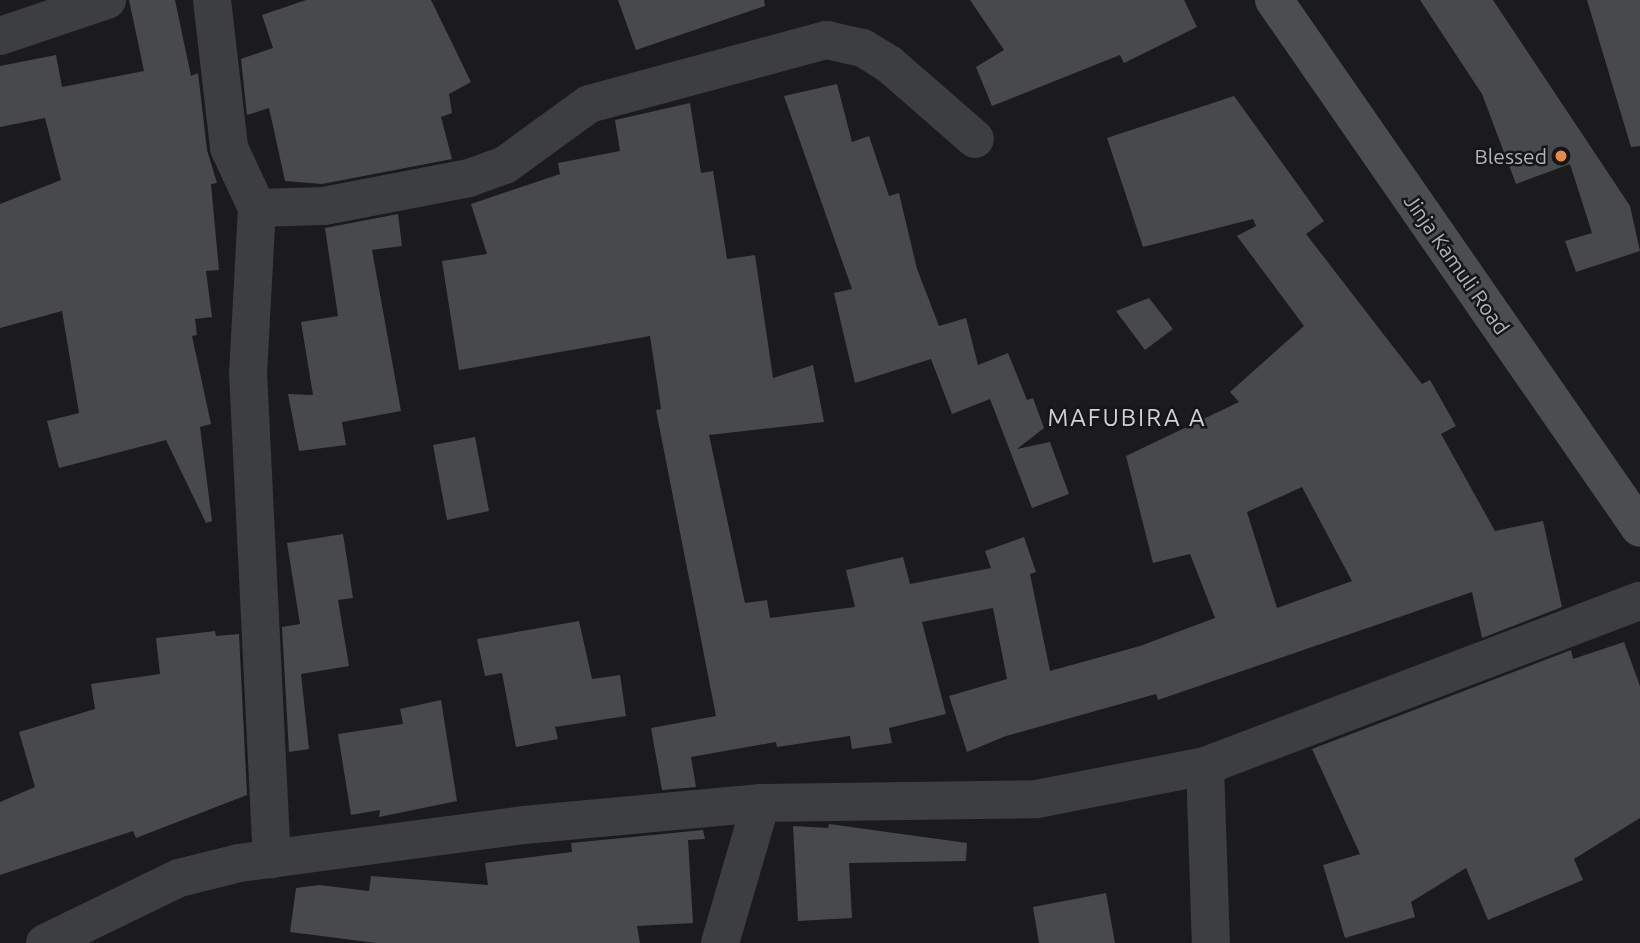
<!DOCTYPE html>
<style>
body{margin:0}
#map{position:relative;width:1640px;height:943px;overflow:hidden;background:#1b1b1d;font-family:Ubuntu,sans-serif}
div>[style]{position:absolute}
.building>*{inset:0;background:#48494c}
.minor>*{height:38px;margin:-19px;padding:0 19px;transform-origin:19px;border-radius:19px;background:#3c3e41}
.secondary>*{height:38px;margin:-19px;padding:0 19px;transform-origin:19px;border-radius:19px;background:#4a4e51}
.dots>*{width:19px;height:19px;translate:-50% -50%;box-sizing:border-box;border:4px solid #161618;border-radius:50%}
span{translate:-50% -50%;white-space:nowrap;text-align:center;line-height:1.15;-webkit-text-stroke:5px #161618;paint-order:stroke}
.poi-label{font-size:21px;color:#aeb5bb}
.right{translate:-100% -50%;text-align:right}
.street-label{font-size:21px;color:#aeb5bb}
.quarter-label{font-size:24px;color:#cfd3d7;letter-spacing:2px}
</style>
<div id="map">
<div class="building">
<div style="clip-path:polygon(129px 0,175px 0,191px 76px,198px 73px,207px 150px,217px 183px,211px 184px,219px 270px,206px 271px,212px 317px,195px 319px,197px 335px,192px 336px,211px 424px,200px 427px,212px 521px,206px 523px,166px 440px,59px 468px,47px 421px,79px 413px,62px 311px,0 328px,0 204px,61px 180px,45px 118px,0 127px,0 66px,56px 55px,62px 87px,144px 71px)"></div>
<div style="clip-path:polygon(306px 0,431px 0,471px 82px,449px 94px,452px 113px,441px 117px,452px 159px,322px 184px,285px 181px,269px 108px,247px 115px,241px 59px,273px 48px,262px 15px)"></div>
<div style="clip-path:polygon(618px 0,764px 0,765px 6px,636px 50px)"></div>
<div style="clip-path:polygon(970px 0,1184px 0,1197px 27px,1124px 63px,1120px 55px,992px 106px,976px 67px,1004px 50px)"></div>
<div style="clip-path:polygon(1420px 0,1493px 0,1630px 206px,1640px 251px,1576px 272px,1565px 241px,1592px 233px,1570px 164px,1516px 184px,1482px 94px)"></div>
<div style="clip-path:polygon(1587px 0,1640px 0,1640px 146px,1631px 147px)"></div>
<div style="clip-path:polygon(837px 84px,852px 142px,869px 136px,889px 196px,899px 193px,917px 269px,939px 326px,966px 318px,978px 365px,1008px 353px,1027px 400px,1033px 398px,1044px 428px,1017px 449px,1050px 442px,1069px 494px,1032px 508px,990px 399px,952px 414px,931px 359px,855px 383px,834px 293px,852px 289px,784px 96px)"></div>
<div style="clip-path:polygon(evenodd,1234px 96px,1324px 221px,1306px 234px,1422px 384px,1430px 380px,1456px 426px,1441px 434px,1495px 531px,1543px 521px,1562px 607px,1482px 638px,1472px 592px,1158px 700px,1156px 694px,1006px 736px,967px 752px,949px 696px,1007px 679px,993px 608px,922px 622px,946px 714px,889px 728px,892px 743px,852px 749px,850px 736px,777px 747px,776px 742px,691px 757px,696px 787px,662px 790px,651px 728px,716px 716px,656px 410px,661px 409px,650px 336px,459px 370px,442px 261px,487px 254px,471px 204px,560px 174px,558px 163px,620px 151px,615px 120px,690px 103px,701px 173px,713px 171px,727px 259px,755px 255px,773px 378px,813px 365px,824px 422px,709px 435px,745px 603px,767px 600px,770px 618px,855px 607px,846px 570px,903px 557px,910px 584px,991px 568px,985px 551px,1024px 537px,1036px 572px,1030px 574px,1050px 671px,1140px 646px,1215px 618px,1190px 554px,1153px 563px,1126px 456px,1239px 402px,1230px 392px,1304px 326px,1237px 236px,1256px 226px,1253px 219px,1143px 247px,1107px 138px,1234px 96px,1302px 487px,1352px 581px,1277px 608px,1247px 512px,1302px 487px)"></div>
<div style="clip-path:polygon(398px 214px,402px 246px,372px 250px,401px 411px,342px 422px,346px 445px,299px 451px,288px 394px,313px 395px,301px 322px,338px 316px,325px 228px)"></div>
<div style="clip-path:polygon(1149px 298px,1173px 329px,1145px 350px,1116px 311px)"></div>
<div style="clip-path:polygon(475px 437px,489px 511px,447px 520px,433px 445px)"></div>
<div style="clip-path:polygon(343px 534px,353px 598px,338px 600px,349px 666px,301px 674px,309px 749px,289px 752px,282px 627px,300px 624px,287px 543px)"></div>
<div style="clip-path:polygon(579px 621px,592px 679px,620px 675px,626px 716px,555px 727px,558px 739px,516px 747px,502px 673px,485px 676px,477px 639px)"></div>
<div style="clip-path:polygon(215px 631px,216px 636px,239px 634px,247px 795px,136px 838px,133px 831px,0 875px,0 802px,35px 787px,19px 732px,95px 709px,91px 684px,160px 674px,156px 638px)"></div>
<div style="clip-path:polygon(1624px 642px,1640px 686px,1640px 818px,1574px 859px,1583px 880px,1488px 920px,1466px 868px,1411px 902px,1415px 917px,1345px 938px,1323px 865px,1360px 854px,1312px 749px,1571px 650px,1573px 659px)"></div>
<div style="clip-path:polygon(441px 700px,457px 801px,379px 817px,380px 810px,351px 815px,338px 734px,403px 724px,400px 709px)"></div>
<div style="clip-path:polygon(829px 824px,967px 843px,966px 861px,849px 863px,852px 918px,798px 921px,793px 826px,828px 828px)"></div>
<div style="clip-path:polygon(703px 830px,705px 839px,688px 840px,693px 923px,637px 926px,640px 943px,376px 943px,290px 932px,296px 888px,319px 885px,369px 891px,371px 876px,488px 885px,485px 863px,572px 852px,571px 843px)"></div>
<div style="clip-path:polygon(1106px 893px,1115px 943px,1039px 943px,1033px 907px)"></div>
</div>
<div class="minor">
<div style="left:212px;top:0;width:149px;rotate:83.4deg"></div>
<div style="left:229px;top:148px;width:66px;rotate:65deg"></div>
<div style="left:257px;top:208px;width:164px;rotate:93.1deg"></div>
<div style="left:248px;top:372px;width:488px;rotate:87.2deg"></div>
<div style="left:0;top:36px;width:113px;rotate:-18.6deg"></div>
<div style="left:257px;top:208px;width:67px;rotate:-1.7deg"></div>
<div style="left:324px;top:206px;width:148px;rotate:-10.9deg"></div>
<div style="left:469px;top:178px;width:38px;rotate:-20deg"></div>
<div style="left:505px;top:165px;width:104px;rotate:-36deg"></div>
<div style="left:589px;top:104px;width:246px;rotate:-15.1deg"></div>
<div style="left:827px;top:40px;width:37px;rotate:13deg"></div>
<div style="left:863px;top:48px;width:31px;rotate:32deg"></div>
<div style="left:889px;top:64px;width:114px;rotate:41.1deg"></div>
<div style="left:1205px;top:766px;width:177px;rotate:88.1deg"></div>
<div style="left:45px;top:943px;width:149px;rotate:-25.9deg"></div>
<div style="left:179px;top:878px;width:62px;rotate:-14deg"></div>
<div style="left:239px;top:863px;width:288px;rotate:-7.6deg"></div>
<div style="left:524px;top:825px;width:238px;rotate:-5.3deg"></div>
<div style="left:761px;top:803px;width:276px;rotate:-0.8deg"></div>
<div style="left:1037px;top:799px;width:171px;rotate:-11.1deg"></div>
<div style="left:1205px;top:766px;width:465px;rotate:-20.8deg"></div>
<div style="left:720px;top:943px;width:146px;rotate:-73.7deg"></div>
</div>
<div class="secondary">
<div style="left:1274px;top:0;width:642px;rotate:55.27deg"></div>
</div>
<div class="dots">
<div style="left:1561px;top:156px;background:#e38a4c"></div>
</div>
<div class="poi-label">
<span class="right" style="left:1547px;top:156px">Blessed</span>
</div>
<div class="street-label">
<span style="left:1457px;top:264px;rotate:55deg">Jinja Kamuli Road</span>
</div>
<div class="quarter-label">
<span style="left:1127px;top:418px">MAFUBIRA A</span>
</div>
</div>
